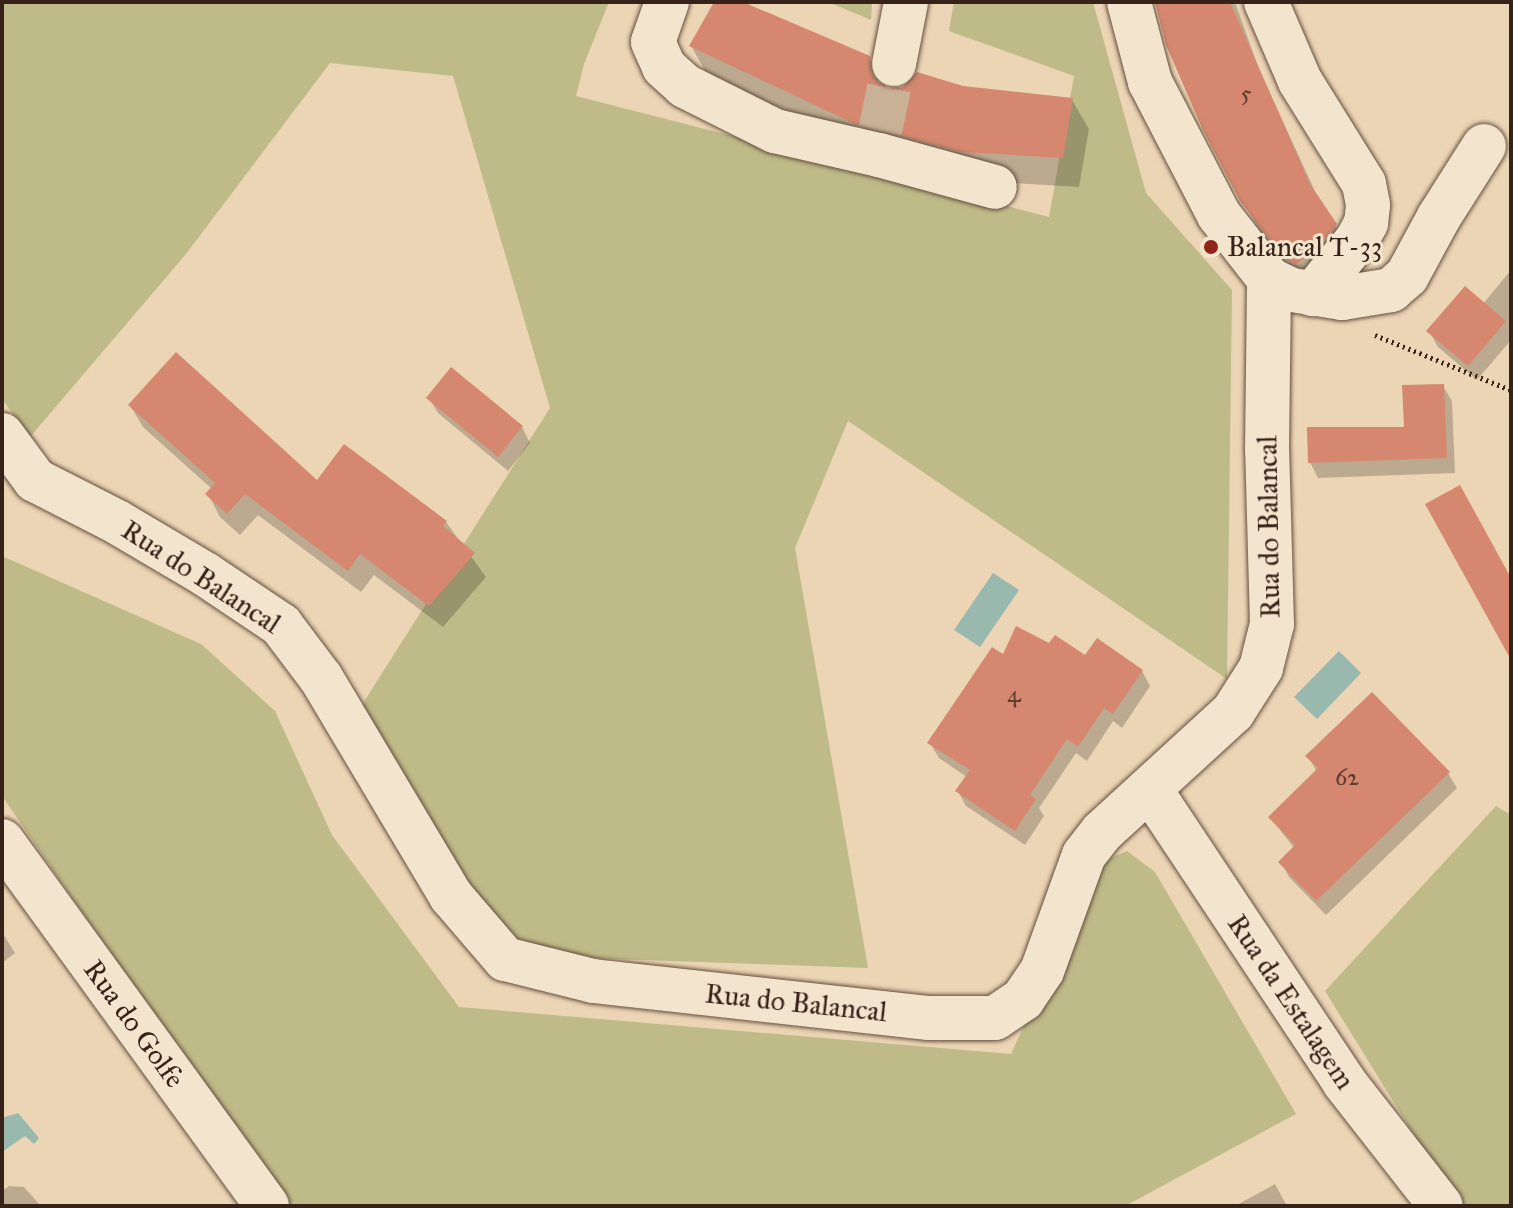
<!DOCTYPE html>
<style>
body{margin:0}
#map{position:relative;width:1513px;height:1208px;overflow:hidden;background:#ecd5b4;font-family:"IM FELL Great Primer",serif}
div>[style]{position:absolute}
.green>*{inset:0;background:#bfbb88}
.water>*{inset:0;background:#99b8ae}
.shadow>*{inset:0;background:#0003}
.building>*{inset:0;background:#d5886f}
.minor-tunnel>*{height:44px;margin-top:-22px;transform-origin:0;background:repeating-linear-gradient(90deg,#c8b195 0 44px,transparent 0 66px)}
.path>*{height:5px;margin-top:-2.5px;transform-origin:0;background:repeating-linear-gradient(90deg,#372219 0 2px,transparent 0 6px)}
.roads{filter:drop-shadow(0 0 2px #644f40) drop-shadow(0 0 2px #644f40)}
.minor>*{height:44px;margin:-22px;padding:0 22px;transform-origin:22px;border-radius:22px;background:#f3e4ce}
.dots>*{width:22px;height:22px;translate:-50% -50%;box-sizing:border-box;border:4px solid #f3e4ce;border-radius:50%}
span{translate:-50% -50%;white-space:nowrap;text-align:center;line-height:1.15;-webkit-text-stroke:6px #f3e4ce;paint-order:stroke}
.number-label{font-size:24px;color:#5e3c2e}
.number-label span{-webkit-text-stroke-width:0}
.poi-label{font-size:28px;color:#372219}
.left{translate:0 -50%;text-align:left}
.street-label{font-size:28px;color:#372219}
.frame{position:absolute;inset:0;border:4px solid #372219;pointer-events:none}
</style>
<div id="map">
<div class="green">
<div style="clip-path:polygon(2px 2px,609px 2px,584px 64px,576px 96px,1049px 217px,1074px 76px,949px 31px,954px 2px,1093px 2px,1146px 193px,1232px 290px,1227px 679px,848px 421px,795px 548px,868px 968px,504px 955px,353px 719px,550px 408px,453px 76px,330px 63px,186px 254px,30px 437px,2px 399px)"></div>
<div style="clip-path:polygon(828px 2px,872px 2px,871px 20px)"></div>
<div style="clip-path:polygon(2px 556px,201px 644px,275px 711px,332px 835px,459px 1007px,1011px 1054px,1099px 863px,1127px 851px,1155px 872px,1296px 1114px,1125px 1206px,285px 1206px,2px 796px)"></div>
<div style="clip-path:polygon(1496px 806px,1511px 815px,1511px 1206px,1458px 1206px,1325px 991px)"></div>
</div>
<div class="water">
<div style="clip-path:polygon(993px 573px,1019px 590px,980px 647px,954px 630px)"></div>
<div style="clip-path:polygon(1339px 651px,1361px 673px,1317px 719px,1294px 697px)"></div>
<div style="clip-path:polygon(18px 1113px,39px 1138px,34px 1144px,25px 1136px,2px 1152px,2px 1118px)"></div>
</div>
<div class="shadow">
<div style="clip-path:polygon(716px 2px,737px 2px,869px 58px,888px 90px,963px 88px,1072px 100px,1089px 129px,1079px 187px,980px 181px,880px 154px,708px 76px,691px 46px)"></div>
<div style="clip-path:polygon(1157px 2px,1235px 2px,1259px 69px,1319px 200px,1353px 254px,1304px 288px,1260px 231px,1242px 200px)"></div>
<div style="clip-path:polygon(1511px 270px,1511px 340px,1477px 380px,1438px 347px,1429px 331px,1483px 304px)"></div>
<div style="clip-path:polygon(1443px 386px,1452px 401px,1455px 473px,1318px 478px,1310px 462px,1406px 429px)"></div>
<div style="clip-path:polygon(429px 398px,522px 427px,530px 443px,508px 471px,438px 413px)"></div>
<div style="clip-path:polygon(130px 405px,318px 483px,446px 522px,486px 577px,443px 627px,374px 575px,361px 592px,258px 515px,240px 535px,220px 517px,208px 494px,212px 489px,143px 427px)"></div>
<div style="clip-path:polygon(1050px 646px,1142px 671px,1150px 686px,1122px 728px,1113px 721px,1087px 761px,1076px 753px,1039px 808px,1044px 816px,1025px 845px,966px 806px,958px 791px,967px 777px,939px 758px,930px 743px,1003px 656px)"></div>
<div style="clip-path:polygon(1308px 756px,1448px 773px,1457px 788px,1326px 915px,1289px 877px,1281px 862px,1295px 849px,1270px 817px,1317px 772px)"></div>
<div style="clip-path:polygon(2px 932px,15px 953px,2px 963px)"></div>
<div style="clip-path:polygon(1275px 1184px,1287px 1206px,1235px 1206px)"></div>
<div style="clip-path:polygon(9px 1186px,24px 1187px,41px 1206px,2px 1206px,2px 1191px)"></div>
</div>
<div class="building">
<div style="clip-path:polygon(714px 2px,743px 2px,870px 56px,871px 73px,878px 83px,888px 88px,903px 87px,917px 72px,963px 86px,1073px 98px,1063px 158px,962px 152px,855px 124px,689px 46px)"></div>
<div style="clip-path:polygon(1155px 2px,1230px 2px,1310px 184px,1337px 224px,1315px 251px,1296px 264px,1285px 259px,1240px 201px,1203px 130px,1166px 45px)"></div>
<div style="clip-path:polygon(1465px 286px,1506px 321px,1468px 366px,1426px 331px)"></div>
<div style="clip-path:polygon(176px 352px,317px 480px,344px 444px,447px 521px,443px 526px,475px 553px,429px 606px,360px 554px,348px 571px,245px 494px,227px 514px,205px 494px,215px 483px,128px 405px)"></div>
<div style="clip-path:polygon(451px 367px,523px 426px,498px 457px,426px 398px)"></div>
<div style="clip-path:polygon(1444px 384px,1447px 458px,1308px 463px,1307px 427px,1404px 427px,1402px 385px)"></div>
<div style="clip-path:polygon(1460px 485px,1511px 578px,1511px 660px,1425px 504px)"></div>
<div style="clip-path:polygon(1016px 626px,1049px 643px,1055px 635px,1085px 655px,1097px 638px,1143px 670px,1113px 714px,1104px 708px,1078px 747px,1067px 739px,1030px 795px,1036px 799px,1015px 831px,955px 791px,970px 770px,927px 743px,992px 647px,1003px 654px)"></div>
<div style="clip-path:polygon(1372px 692px,1450px 772px,1316px 901px,1278px 862px,1295px 845px,1268px 817px,1318px 768px,1305px 756px)"></div>
</div>
<div class="minor-tunnel">
<div style="left:880px;top:131px;width:68px;rotate:-78.2deg"></div>
</div>
<div class="path">
<div style="left:1375px;top:335px;width:147px;rotate:22deg"></div>
</div>
<div class="roads">
<div class="minor">
<div style="left:667px;top:2px;width:42px;rotate:109.3deg"></div>
<div style="left:653px;top:42px;width:27px;rotate:66deg"></div>
<div style="left:664px;top:67px;width:28px;rotate:42deg"></div>
<div style="left:685px;top:86px;width:101px;rotate:26.6deg"></div>
<div style="left:775px;top:131px;width:107px;rotate:13deg"></div>
<div style="left:879px;top:155px;width:120px;rotate:15.4deg"></div>
<div style="left:1129px;top:2px;width:83px;rotate:75.3deg"></div>
<div style="left:1150px;top:82px;width:150px;rotate:62.6deg"></div>
<div style="left:1219px;top:215px;width:81px;rotate:52deg"></div>
<div style="left:1269px;top:279px;width:25px;rotate:26deg"></div>
<div style="left:1292px;top:290px;width:51px;rotate:9.1deg"></div>
<div style="left:1342px;top:298px;width:50px;rotate:-9.3deg"></div>
<div style="left:1391px;top:290px;width:21px;rotate:-41deg"></div>
<div style="left:1407px;top:276px;width:67px;rotate:-61.5deg"></div>
<div style="left:1439px;top:217px;width:84px;rotate:-57.6deg"></div>
<div style="left:1266px;top:2px;width:86px;rotate:66.7deg"></div>
<div style="left:1300px;top:81px;width:121px;rotate:58.1deg"></div>
<div style="left:1364px;top:184px;width:21px;rotate:79deg"></div>
<div style="left:1368px;top:205px;width:18px;rotate:96deg"></div>
<div style="left:1366px;top:223px;width:19px;rotate:118deg"></div>
<div style="left:1357px;top:240px;width:70px;rotate:129.2deg"></div>
<div style="left:894px;top:64px;width:63px;rotate:-79deg"></div>
<div style="left:2px;top:435px;width:56px;rotate:53.7deg"></div>
<div style="left:35px;top:480px;width:92px;rotate:27.1deg"></div>
<div style="left:117px;top:522px;width:102px;rotate:30.6deg"></div>
<div style="left:205px;top:574px;width:92px;rotate:33.9deg"></div>
<div style="left:281px;top:625px;width:66px;rotate:53deg"></div>
<div style="left:321px;top:678px;width:254px;rotate:59.2deg"></div>
<div style="left:451px;top:896px;width:83px;rotate:49.4deg"></div>
<div style="left:505px;top:959px;width:91px;rotate:14deg"></div>
<div style="left:593px;top:981px;width:338px;rotate:6.3deg"></div>
<div style="left:929px;top:1018px;width:66px"></div>
<div style="left:995px;top:1018px;width:34px;rotate:-34deg"></div>
<div style="left:1023px;top:999px;width:34px;rotate:-56deg"></div>
<div style="left:1042px;top:971px;width:123px;rotate:-70.1deg"></div>
<div style="left:1084px;top:855px;width:29px;rotate:-52deg"></div>
<div style="left:1102px;top:832px;width:178px;rotate:-42.5deg"></div>
<div style="left:1233px;top:712px;width:52px;rotate:-57.5deg"></div>
<div style="left:1261px;top:668px;width:45px;rotate:-76deg"></div>
<div style="left:1272px;top:624px;width:174px;rotate:-91.6deg"></div>
<div style="left:1267px;top:450px;width:171px;rotate:-89.3deg"></div>
<div style="left:1151px;top:791px;width:349px;rotate:56.4deg"></div>
<div style="left:1344px;top:1082px;width:157px;rotate:52deg"></div>
<div style="left:2px;top:841px;width:451px;rotate:54deg"></div>
</div>
</div>
<div class="dots">
<div style="left:1211px;top:247px;background:#8f2418"></div>
</div>
<div class="number-label">
<span style="left:1246px;top:94px">5</span>
<span style="left:1014px;top:695px">4</span>
<span style="left:1347px;top:778px">62</span>
</div>
<div class="poi-label">
<span class="left" style="left:1227px;top:247px">Balancal T-33</span>
</div>
<div class="street-label">
<span style="left:1269px;top:527px;rotate:-91deg">Rua do Balancal</span>
<span style="left:201px;top:577px;rotate:33deg">Rua do Balancal</span>
<span style="left:1291px;top:1002px;rotate:56deg">Rua da Estalagem</span>
<span style="left:796px;top:1003px;rotate:6deg">Rua do Balancal</span>
<span style="left:134px;top:1024px;rotate:54deg">Rua do Golfe</span>
</div>
<div class="frame"></div>
</div>
